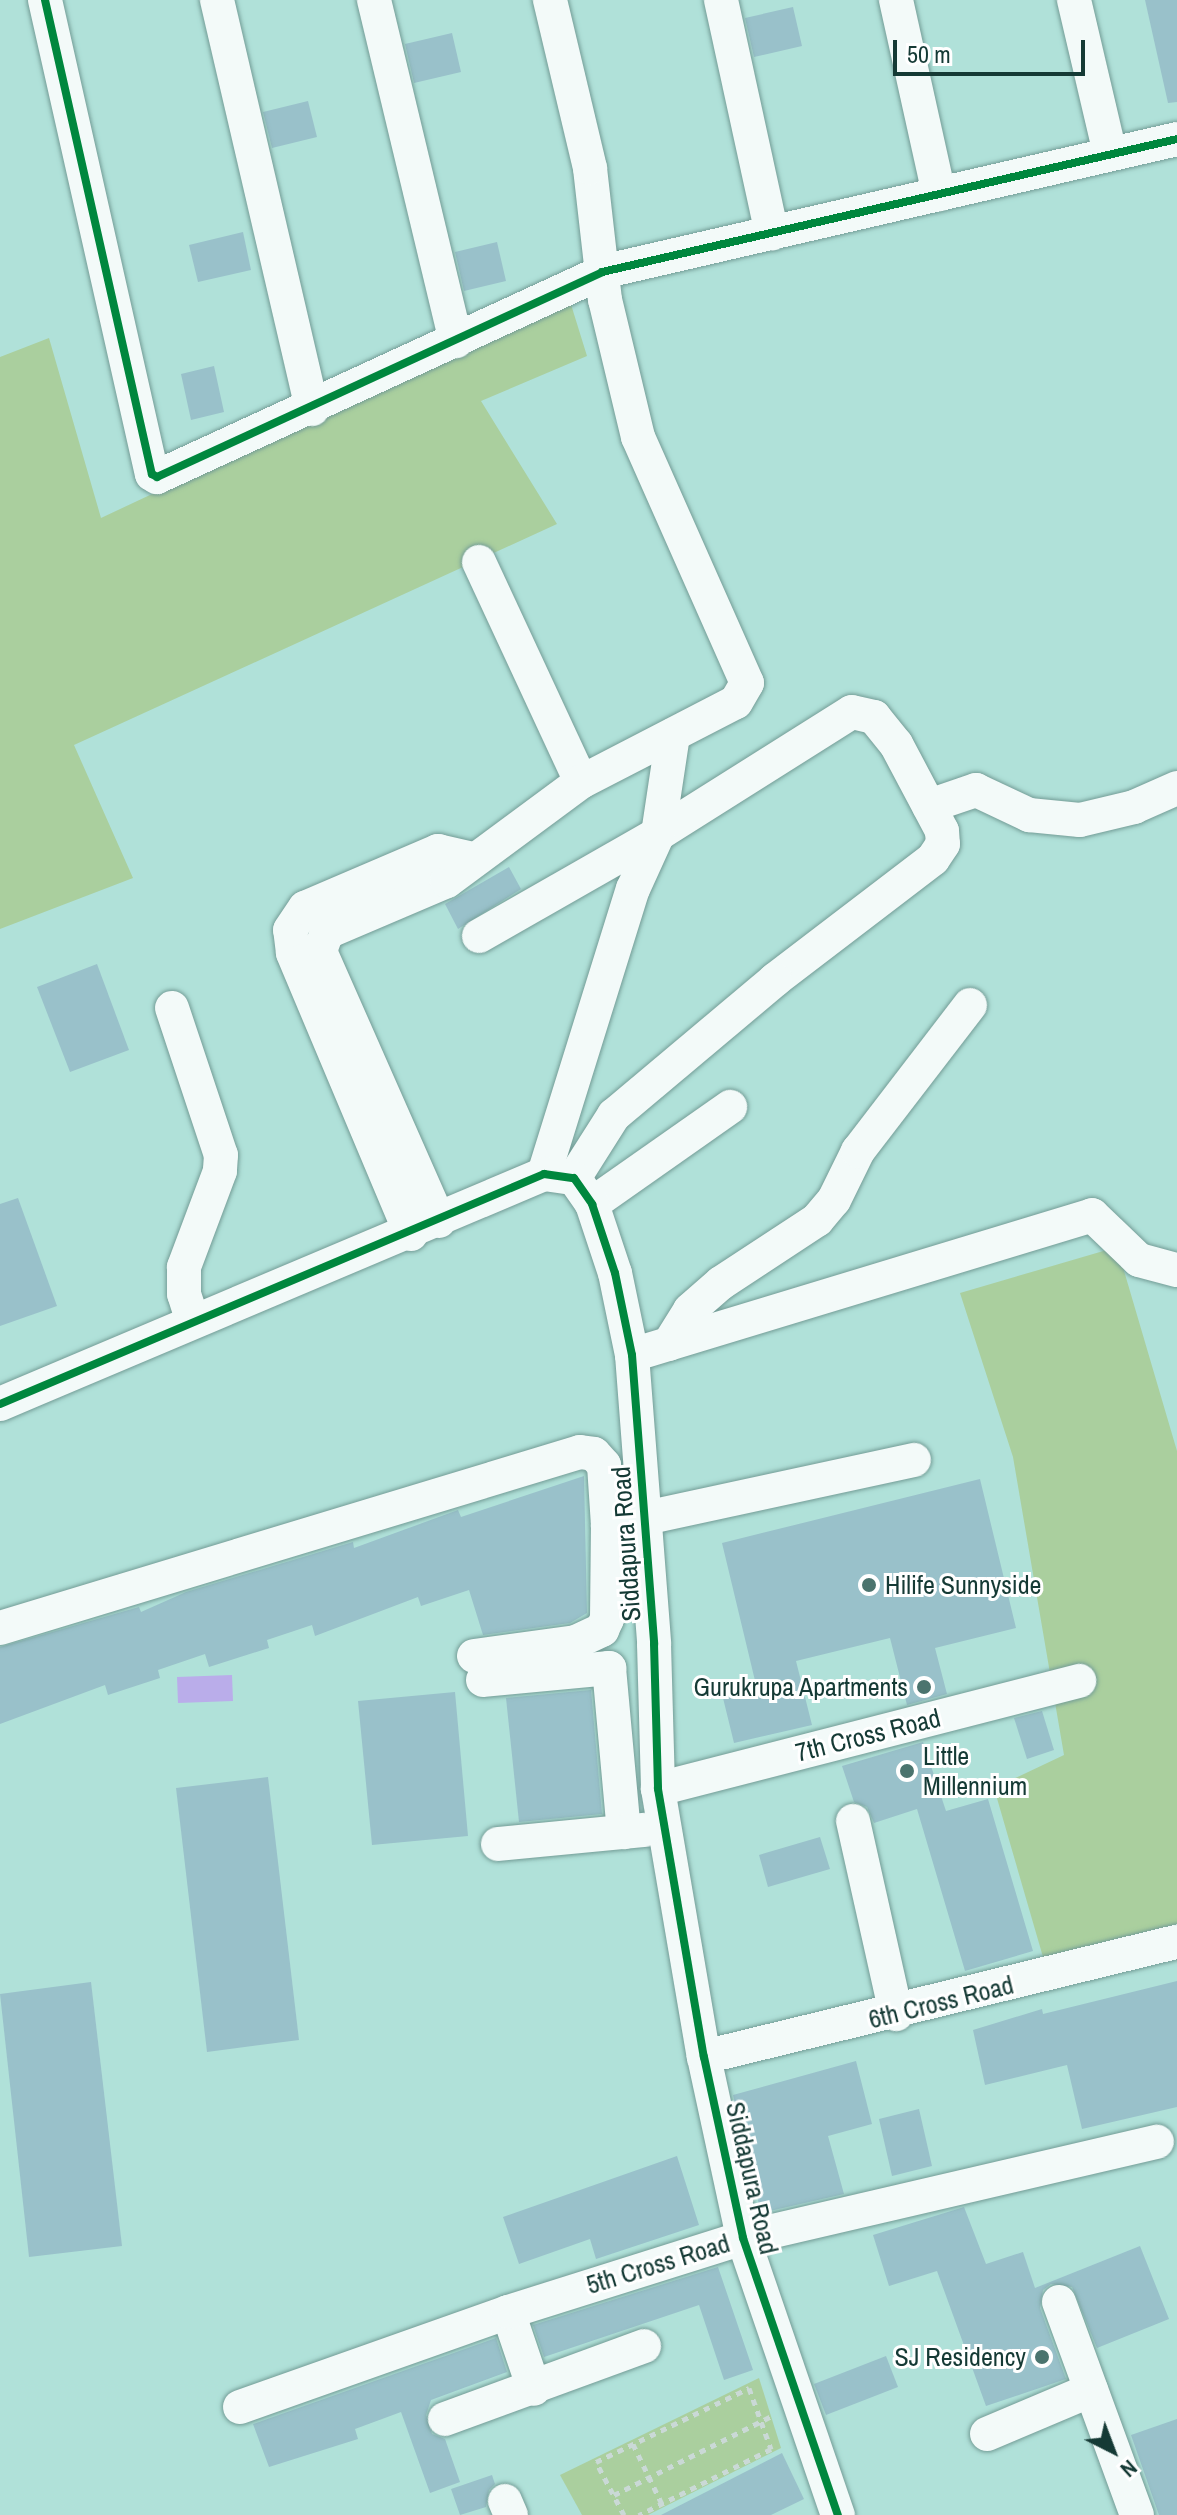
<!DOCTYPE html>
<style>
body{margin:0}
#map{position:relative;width:1177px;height:2515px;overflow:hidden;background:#b0e1d9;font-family:"Archivo Narrow",sans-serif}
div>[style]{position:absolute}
.green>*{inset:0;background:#aacf9e}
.water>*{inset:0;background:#baadea}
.building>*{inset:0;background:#99c1ca}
.path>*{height:5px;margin-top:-2.5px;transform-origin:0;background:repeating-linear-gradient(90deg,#cad9d6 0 6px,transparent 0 12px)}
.roads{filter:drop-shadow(0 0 2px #739c96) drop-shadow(0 0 2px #739c96)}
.minor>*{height:34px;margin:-17px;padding:0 17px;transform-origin:17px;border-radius:17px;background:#f3faf9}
.cycleway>*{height:8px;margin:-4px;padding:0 4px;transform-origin:4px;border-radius:4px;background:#00873e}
.dots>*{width:22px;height:22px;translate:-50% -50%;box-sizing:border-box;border:4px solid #fff;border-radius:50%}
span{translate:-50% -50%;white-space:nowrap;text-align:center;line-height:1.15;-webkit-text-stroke:6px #fff;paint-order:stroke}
.street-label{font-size:26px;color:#153a35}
.poi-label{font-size:26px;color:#153a35}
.left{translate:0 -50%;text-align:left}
.right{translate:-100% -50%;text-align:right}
.north{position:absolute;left:1073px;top:2411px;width:80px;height:80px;-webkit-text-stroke:6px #fff;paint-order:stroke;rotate:138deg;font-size:22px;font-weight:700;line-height:32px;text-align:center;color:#153a35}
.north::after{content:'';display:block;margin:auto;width:28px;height:36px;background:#153a35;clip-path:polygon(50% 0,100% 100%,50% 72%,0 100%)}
.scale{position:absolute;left:893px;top:40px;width:192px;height:36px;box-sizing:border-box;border:4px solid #153a35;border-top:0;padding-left:10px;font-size:24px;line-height:28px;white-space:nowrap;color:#153a35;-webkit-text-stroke:6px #fff;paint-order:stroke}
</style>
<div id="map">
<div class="green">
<div style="clip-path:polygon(569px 298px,587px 356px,481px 401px,557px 524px,74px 745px,133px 878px,0 929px,0 357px,49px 338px,101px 518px)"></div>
<div style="clip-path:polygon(1117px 1247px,1177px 1451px,1177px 1924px,1043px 1957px,994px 1788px,1064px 1755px,1013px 1457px,960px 1293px)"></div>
<div style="clip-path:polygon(759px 2378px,781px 2448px,648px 2515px,582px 2515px,560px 2475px)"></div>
</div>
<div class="water">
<div style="clip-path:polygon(232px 1675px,233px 1701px,178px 1703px,177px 1677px)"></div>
</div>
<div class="building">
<div style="clip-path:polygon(1145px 0,1177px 0,1177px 102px,1168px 103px)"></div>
<div style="clip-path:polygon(793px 7px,802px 46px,754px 57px,745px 18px)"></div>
<div style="clip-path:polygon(452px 33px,461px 72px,414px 83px,405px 44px)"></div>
<div style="clip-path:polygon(308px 101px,317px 137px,272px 148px,263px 112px)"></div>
<div style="clip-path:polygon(243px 232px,251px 270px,198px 282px,189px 245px)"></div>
<div style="clip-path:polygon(497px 242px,506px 281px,464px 291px,455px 252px)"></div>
<div style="clip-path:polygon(214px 366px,224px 412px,191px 420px,181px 374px)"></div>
<div style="clip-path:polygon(509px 867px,521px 889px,458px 929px,445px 904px)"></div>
<div style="clip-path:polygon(97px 964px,129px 1050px,70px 1072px,37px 987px)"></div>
<div style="clip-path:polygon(18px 1198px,57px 1306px,0 1326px,0 1204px)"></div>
<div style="clip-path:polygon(584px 1476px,587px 1613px,570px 1623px,483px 1635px,469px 1590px,421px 1606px,418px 1597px,315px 1636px,312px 1625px,267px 1640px,269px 1648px,209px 1667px,205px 1654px,158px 1670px,160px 1678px,108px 1695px,105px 1685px,0 1724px,0 1647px,139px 1607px,141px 1612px,186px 1592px,353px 1542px,354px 1548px,458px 1510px,461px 1517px)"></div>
<div style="clip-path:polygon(980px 1479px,1016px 1628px,935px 1648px,947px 1694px,907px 1705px,890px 1638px,796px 1661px,812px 1725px,734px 1743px,723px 1698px,757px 1689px,722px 1543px)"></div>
<div style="clip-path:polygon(591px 1690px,602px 1814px,519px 1822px,506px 1698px)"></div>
<div style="clip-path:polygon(455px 1692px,468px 1836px,372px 1845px,358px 1701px)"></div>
<div style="clip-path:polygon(1042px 1711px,1054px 1750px,1027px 1759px,1014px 1718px)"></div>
<div style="clip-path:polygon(923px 1742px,946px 1811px,988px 1799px,1033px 1951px,965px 1971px,917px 1809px,874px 1823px,867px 1807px,854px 1802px,842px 1766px)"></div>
<div style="clip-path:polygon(268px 1777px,299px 2040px,207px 2052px,176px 1788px)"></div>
<div style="clip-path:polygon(820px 1837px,830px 1869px,768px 1887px,759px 1855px)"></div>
<div style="clip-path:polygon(1177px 1981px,1177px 2107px,1082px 2129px,1067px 2065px,985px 2085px,973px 2030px,1042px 2009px,1043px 2014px)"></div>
<div style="clip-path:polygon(91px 1982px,122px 2246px,29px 2257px,0 1994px)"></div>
<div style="clip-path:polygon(856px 2061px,872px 2124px,828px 2136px,844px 2194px,761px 2213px,733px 2095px)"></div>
<div style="clip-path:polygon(919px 2109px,932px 2166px,892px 2176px,879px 2119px)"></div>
<div style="clip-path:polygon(677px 2156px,699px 2225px,596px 2259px,590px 2239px,519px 2264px,503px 2217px)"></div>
<div style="clip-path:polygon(964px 2207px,986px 2264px,1023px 2252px,1035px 2288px,1140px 2246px,1169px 2319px,1097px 2348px,1072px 2287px,1051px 2284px,1043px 2290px,1040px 2308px,1066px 2379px,986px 2406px,937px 2271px,889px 2286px,873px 2235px)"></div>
<div style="clip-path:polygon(718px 2267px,753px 2370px,724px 2380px,699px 2305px,544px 2357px,533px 2325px)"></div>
<div style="clip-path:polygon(496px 2338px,507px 2372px,431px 2400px,426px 2415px,432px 2434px,445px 2439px,460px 2482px,430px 2493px,401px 2412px,355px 2429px,358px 2439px,269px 2467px,253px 2424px)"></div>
<div style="clip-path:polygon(886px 2356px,898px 2387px,826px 2415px,814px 2384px)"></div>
<div style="clip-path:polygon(1177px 2419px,1177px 2515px,1159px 2515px,1131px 2435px)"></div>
<div style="clip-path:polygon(782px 2453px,804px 2499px,771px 2515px,661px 2515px)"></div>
<div style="clip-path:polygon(492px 2475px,495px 2484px,489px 2490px,486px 2507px,460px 2515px,451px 2489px)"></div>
</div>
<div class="path">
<div style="left:633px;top:2444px;width:67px;rotate:64.2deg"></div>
<div style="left:614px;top:2495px;width:179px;rotate:-26.6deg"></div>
<div style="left:624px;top:2515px;width:60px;rotate:-117.8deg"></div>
<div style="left:596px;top:2462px;width:170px;rotate:-25.8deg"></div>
<div style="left:749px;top:2388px;width:65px;rotate:70.2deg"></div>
<div style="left:771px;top:2449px;width:148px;rotate:153.4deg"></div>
</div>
<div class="roads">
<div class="minor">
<div style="left:45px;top:0;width:486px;rotate:77.3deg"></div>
<div style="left:152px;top:474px;width:6px;rotate:31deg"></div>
<div style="left:157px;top:477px;width:490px;rotate:-24.7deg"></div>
<div style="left:602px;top:272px;width:590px;rotate:-13.02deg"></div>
<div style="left:217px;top:0;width:420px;rotate:76.9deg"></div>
<div style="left:374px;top:0;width:351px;rotate:76.5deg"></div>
<div style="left:721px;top:0;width:239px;rotate:77.7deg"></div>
<div style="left:896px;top:0;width:199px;rotate:77.5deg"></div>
<div style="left:1074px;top:0;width:158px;rotate:76.8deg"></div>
<div style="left:479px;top:562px;width:242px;rotate:65.1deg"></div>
<div style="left:929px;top:806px;width:50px;rotate:-18.8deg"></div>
<div style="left:976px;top:790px;width:59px;rotate:25.3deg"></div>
<div style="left:1029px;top:815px;width:51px;rotate:5.6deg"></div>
<div style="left:1080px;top:820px;width:56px;rotate:-13.5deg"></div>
<div style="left:1134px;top:807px;width:47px;rotate:-23.8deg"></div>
<div style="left:479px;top:936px;width:206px;rotate:-29.7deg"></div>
<div style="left:658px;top:834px;width:229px;rotate:-32.2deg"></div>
<div style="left:852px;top:712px;width:23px;rotate:13deg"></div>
<div style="left:874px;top:717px;width:35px;rotate:51deg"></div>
<div style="left:896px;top:744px;width:98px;rotate:62.1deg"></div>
<div style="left:942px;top:831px;width:13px;rotate:86deg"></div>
<div style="left:943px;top:844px;width:18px;rotate:124deg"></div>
<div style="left:933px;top:859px;width:199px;rotate:142.6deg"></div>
<div style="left:775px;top:980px;width:210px;rotate:140deg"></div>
<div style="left:614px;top:1115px;width:75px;rotate:122.4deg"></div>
<div style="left:172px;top:1008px;width:155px;rotate:71.6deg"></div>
<div style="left:221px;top:1155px;width:16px;rotate:94deg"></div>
<div style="left:220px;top:1171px;width:103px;rotate:110.6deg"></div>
<div style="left:184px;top:1267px;width:27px;rotate:90deg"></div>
<div style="left:184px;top:1294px;width:28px;rotate:72deg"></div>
<div style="left:544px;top:1174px;width:299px;rotate:-72.7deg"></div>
<div style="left:633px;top:889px;width:60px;rotate:-65.6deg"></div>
<div style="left:658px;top:834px;width:100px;rotate:-81.4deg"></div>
<div style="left:592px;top:1204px;width:169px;rotate:-35.1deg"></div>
<div style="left:439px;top:1221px;width:295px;rotate:-113.8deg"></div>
<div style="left:320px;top:951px;width:20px;rotate:-70deg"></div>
<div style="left:327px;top:932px;width:130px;rotate:-23deg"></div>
<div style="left:447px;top:881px;width:167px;rotate:-36.5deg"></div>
<div style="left:581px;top:782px;width:174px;rotate:-27.3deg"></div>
<div style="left:736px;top:702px;width:22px;rotate:-60deg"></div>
<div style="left:747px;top:683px;width:269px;rotate:-113.9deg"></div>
<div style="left:638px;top:437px;width:141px;rotate:-103.5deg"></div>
<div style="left:605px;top:300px;width:133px;rotate:-96.5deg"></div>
<div style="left:590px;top:168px;width:173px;rotate:-103.4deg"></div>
<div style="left:411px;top:1234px;width:305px;rotate:-112.8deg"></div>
<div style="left:293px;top:953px;width:23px;rotate:-97deg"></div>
<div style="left:290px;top:930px;width:27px;rotate:-56deg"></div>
<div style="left:305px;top:908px;width:145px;rotate:-23.2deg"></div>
<div style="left:438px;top:851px;width:36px;rotate:13deg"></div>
<div style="left:669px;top:1344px;width:40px;rotate:-58deg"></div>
<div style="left:690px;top:1310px;width:41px;rotate:-41.1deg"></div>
<div style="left:721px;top:1283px;width:115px;rotate:-33.3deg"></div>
<div style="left:817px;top:1220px;width:26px;rotate:-50deg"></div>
<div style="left:834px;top:1200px;width:55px;rotate:-63.9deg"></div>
<div style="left:858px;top:1151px;width:184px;rotate:-52.5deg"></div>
<div style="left:632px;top:1355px;width:481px;rotate:-16.9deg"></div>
<div style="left:1092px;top:1215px;width:65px;rotate:43.8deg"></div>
<div style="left:1139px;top:1260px;width:39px;rotate:15deg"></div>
<div style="left:0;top:1404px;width:591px;rotate:-22.92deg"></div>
<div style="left:544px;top:1174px;width:30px;rotate:8deg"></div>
<div style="left:574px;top:1178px;width:32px;rotate:55deg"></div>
<div style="left:592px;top:1204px;width:73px;rotate:71.6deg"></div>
<div style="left:615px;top:1273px;width:84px;rotate:78.3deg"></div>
<div style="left:632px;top:1355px;width:290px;rotate:85.6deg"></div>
<div style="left:654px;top:1644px;width:145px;rotate:88.4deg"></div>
<div style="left:658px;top:1789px;width:272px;rotate:80.3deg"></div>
<div style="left:704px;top:2057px;width:185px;rotate:77.8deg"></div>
<div style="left:743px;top:2238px;width:293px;rotate:71.1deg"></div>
<div style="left:0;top:1628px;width:606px;rotate:-16.88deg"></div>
<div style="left:580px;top:1452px;width:14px;rotate:8deg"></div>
<div style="left:594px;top:1454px;width:15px;rotate:48deg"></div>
<div style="left:604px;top:1465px;width:61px;rotate:86.2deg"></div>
<div style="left:608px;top:1526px;width:313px;rotate:-12.2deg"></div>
<div style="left:474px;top:1656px;width:103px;rotate:-7.8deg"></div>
<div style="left:576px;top:1642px;width:29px;rotate:-25deg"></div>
<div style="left:602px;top:1630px;width:12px;rotate:-66deg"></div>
<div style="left:607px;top:1619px;width:93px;rotate:-89.4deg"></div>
<div style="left:483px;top:1680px;width:127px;rotate:-5.4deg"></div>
<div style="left:609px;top:1668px;width:165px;rotate:84.8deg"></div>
<div style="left:658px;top:1789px;width:435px;rotate:-14.4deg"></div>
<div style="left:853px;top:1821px;width:198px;rotate:77.4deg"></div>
<div style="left:498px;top:1844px;width:147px;rotate:-5.5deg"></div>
<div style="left:704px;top:2057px;width:487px;rotate:-13.7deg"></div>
<div style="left:1059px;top:2302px;width:227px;rotate:69.9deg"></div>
<div style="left:508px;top:2312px;width:81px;rotate:71.3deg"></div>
<div style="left:240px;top:2407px;width:284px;rotate:-19.5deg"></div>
<div style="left:508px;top:2312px;width:246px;rotate:-17.5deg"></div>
<div style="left:743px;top:2238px;width:425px;rotate:-13.1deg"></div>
<div style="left:445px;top:2419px;width:212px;rotate:-20.1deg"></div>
<div style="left:987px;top:2434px;width:113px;rotate:-22.9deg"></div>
<div style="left:505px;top:2501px;width:15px;rotate:67deg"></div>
</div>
</div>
<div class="cycleway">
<div style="left:45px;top:0;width:486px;rotate:77.3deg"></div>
<div style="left:152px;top:474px;width:6px;rotate:31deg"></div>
<div style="left:157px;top:477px;width:490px;rotate:-24.7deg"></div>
<div style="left:602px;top:272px;width:590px;rotate:-13.02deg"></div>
<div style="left:0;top:1404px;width:591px;rotate:-22.92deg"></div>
<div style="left:544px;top:1174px;width:30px;rotate:8deg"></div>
<div style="left:574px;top:1178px;width:32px;rotate:55deg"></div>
<div style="left:592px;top:1204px;width:73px;rotate:71.6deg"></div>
<div style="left:615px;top:1273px;width:84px;rotate:78.3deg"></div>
<div style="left:632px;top:1355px;width:290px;rotate:85.6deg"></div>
<div style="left:654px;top:1644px;width:145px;rotate:88.4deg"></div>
<div style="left:658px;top:1789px;width:272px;rotate:80.3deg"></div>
<div style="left:704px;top:2057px;width:185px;rotate:77.8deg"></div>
<div style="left:743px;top:2238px;width:293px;rotate:71.1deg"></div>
</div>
<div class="dots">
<div style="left:869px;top:1585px;background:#4b746e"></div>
<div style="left:924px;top:1687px;background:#4b746e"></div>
<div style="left:907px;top:1771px;background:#4b746e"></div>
<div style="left:1042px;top:2357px;background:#4b746e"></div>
</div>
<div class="street-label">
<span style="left:626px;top:1544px;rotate:-94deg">Siddapura Road</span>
<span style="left:868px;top:1735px;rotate:-14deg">7th Cross Road</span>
<span style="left:941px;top:2002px;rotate:-14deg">6th Cross Road</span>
<span style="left:752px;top:2178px;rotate:77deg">Siddapura Road</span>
<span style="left:658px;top:2264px;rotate:-17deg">5th Cross Road</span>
</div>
<div class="poi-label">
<span class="left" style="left:885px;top:1585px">Hilife Sunnyside</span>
<span class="right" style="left:908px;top:1687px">Gurukrupa Apartments</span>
<span class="left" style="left:923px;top:1771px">Little<br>Millennium</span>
<span class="right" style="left:1026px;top:2357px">SJ Residency</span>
</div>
<div class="north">N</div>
<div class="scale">50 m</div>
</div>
